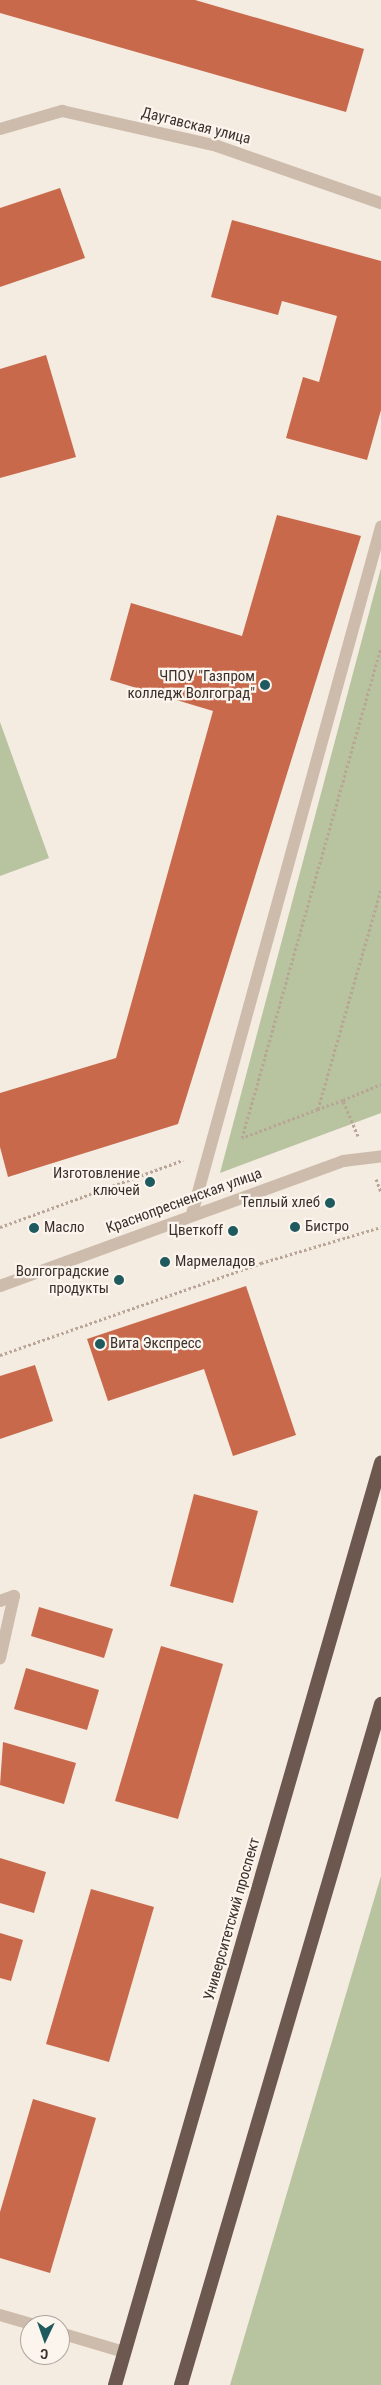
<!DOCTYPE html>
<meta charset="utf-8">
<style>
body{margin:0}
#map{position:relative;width:381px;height:2385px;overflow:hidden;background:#f4ebe1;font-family:"Roboto Condensed",sans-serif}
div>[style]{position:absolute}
.green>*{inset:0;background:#b8c4a0}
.building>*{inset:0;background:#c8694b}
.path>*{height:3px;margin-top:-1.5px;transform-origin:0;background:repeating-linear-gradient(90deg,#b9a596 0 2.5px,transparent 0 5px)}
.service>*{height:12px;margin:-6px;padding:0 6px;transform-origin:6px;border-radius:6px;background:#cdbbac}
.minor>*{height:12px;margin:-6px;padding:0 6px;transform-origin:6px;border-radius:6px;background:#cdbbac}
.tertiary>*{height:12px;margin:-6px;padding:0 6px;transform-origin:6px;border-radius:6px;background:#cdbbac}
.trunk>*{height:14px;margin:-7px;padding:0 7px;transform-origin:7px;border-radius:7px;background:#6c584f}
.dots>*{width:14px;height:14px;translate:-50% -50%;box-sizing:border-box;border:2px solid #fbf5ee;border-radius:50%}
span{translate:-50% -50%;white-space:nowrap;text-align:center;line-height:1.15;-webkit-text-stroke:4.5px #fbf5ee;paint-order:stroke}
.street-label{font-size:15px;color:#3b302b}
.poi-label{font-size:15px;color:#3b302b}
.right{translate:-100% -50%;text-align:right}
.left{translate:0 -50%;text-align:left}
.north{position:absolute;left:20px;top:2315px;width:50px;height:50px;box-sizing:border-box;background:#fbf5ee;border:1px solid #aea6a0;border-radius:50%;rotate:183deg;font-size:14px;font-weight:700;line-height:20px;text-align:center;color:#3b302b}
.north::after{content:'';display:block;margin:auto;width:18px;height:22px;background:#1f5a5e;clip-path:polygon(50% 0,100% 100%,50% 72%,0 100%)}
</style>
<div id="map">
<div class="green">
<div style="clip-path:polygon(381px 568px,381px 1113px,220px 1173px)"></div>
<div style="clip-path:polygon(0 722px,49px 858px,0 876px)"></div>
<div style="clip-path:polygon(381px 1876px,381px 2385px,230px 2385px)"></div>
</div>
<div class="building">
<div style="clip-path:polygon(0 0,195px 0,364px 49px,346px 112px,0 13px)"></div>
<div style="clip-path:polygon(60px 188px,85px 258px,0 287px,0 208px)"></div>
<div style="clip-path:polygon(232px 220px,381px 261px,381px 410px,367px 460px,286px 438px,303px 377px,319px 382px,337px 316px,282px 301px,278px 315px,211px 297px)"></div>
<div style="clip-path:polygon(46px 355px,76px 457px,0 478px,0 369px)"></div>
<div style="clip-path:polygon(277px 515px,361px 536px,178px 1124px,8px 1177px,0 1147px,0 1093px,116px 1058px,213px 711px,110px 680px,131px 603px,242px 636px)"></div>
<div style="clip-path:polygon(246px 1286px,296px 1435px,233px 1456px,204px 1369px,108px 1401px,87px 1339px)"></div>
<div style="clip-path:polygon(35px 1365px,53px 1421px,0 1439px,0 1376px)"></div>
<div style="clip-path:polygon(194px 1494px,258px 1511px,233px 1603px,170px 1586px)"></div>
<div style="clip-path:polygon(39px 1607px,113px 1629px,104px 1658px,31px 1636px)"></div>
<div style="clip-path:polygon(161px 1646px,223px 1664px,178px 1819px,115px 1801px)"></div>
<div style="clip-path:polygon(26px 1668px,99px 1690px,87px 1730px,14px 1709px)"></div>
<div style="clip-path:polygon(3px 1742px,76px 1763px,64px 1804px,0 1785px)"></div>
<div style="clip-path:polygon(0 1858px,46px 1872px,34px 1913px,0 1903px)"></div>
<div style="clip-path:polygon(91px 1889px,154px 1907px,109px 2062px,46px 2044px)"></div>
<div style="clip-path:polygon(0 1933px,23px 1940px,11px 1981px,0 1978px)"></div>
<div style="clip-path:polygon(33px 2099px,96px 2118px,50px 2273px,0 2258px,0 2212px)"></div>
</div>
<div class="path">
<div style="left:343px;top:1100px;width:41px;rotate:-22.8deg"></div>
<div style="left:318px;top:1109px;width:81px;rotate:159.1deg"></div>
<div style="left:242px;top:1138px;width:510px;rotate:-74.19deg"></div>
<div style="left:358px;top:1136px;width:39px;rotate:-113deg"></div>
<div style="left:343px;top:1100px;width:27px;rotate:160deg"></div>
<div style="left:318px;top:1109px;width:228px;rotate:-74deg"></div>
<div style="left:376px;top:1179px;width:14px;rotate:69deg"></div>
<div style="left:0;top:1227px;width:195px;rotate:-20.1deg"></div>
<div style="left:0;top:1355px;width:277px;rotate:-19.4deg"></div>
<div style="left:261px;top:1263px;width:125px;rotate:-16.7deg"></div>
</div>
<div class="service">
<div style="left:192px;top:1214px;width:713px;rotate:-74.62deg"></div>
<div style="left:0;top:1601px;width:15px;rotate:-20deg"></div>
<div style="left:14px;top:1596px;width:64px;rotate:102.7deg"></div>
</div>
<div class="minor">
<div style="left:0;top:129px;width:65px;rotate:-16.2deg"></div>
<div style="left:62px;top:111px;width:159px;rotate:12.7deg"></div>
<div style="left:217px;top:146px;width:174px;rotate:19.2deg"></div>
<div style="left:0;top:2315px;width:35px;rotate:16deg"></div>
<div style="left:60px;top:2333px;width:67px;rotate:16.5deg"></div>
</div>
<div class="tertiary">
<div style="left:0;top:1286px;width:365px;rotate:-20deg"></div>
<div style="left:343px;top:1161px;width:38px;rotate:-7deg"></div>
</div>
<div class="trunk">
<div style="left:115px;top:2385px;width:960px;rotate:-73.91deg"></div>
<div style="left:181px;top:2385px;width:710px;rotate:-73.63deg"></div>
</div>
<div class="dots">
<div style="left:265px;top:685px;background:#1f5a5e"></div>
<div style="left:150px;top:1182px;background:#1f5a5e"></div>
<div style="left:330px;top:1203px;background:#1f5a5e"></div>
<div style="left:295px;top:1227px;background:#1f5a5e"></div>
<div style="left:34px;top:1228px;background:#1f5a5e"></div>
<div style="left:233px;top:1231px;background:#1f5a5e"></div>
<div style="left:165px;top:1262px;background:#1f5a5e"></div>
<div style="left:119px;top:1280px;background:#1f5a5e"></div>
<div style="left:100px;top:1344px;background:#1f5a5e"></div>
</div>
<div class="street-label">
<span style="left:196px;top:126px;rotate:14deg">Даугавская улица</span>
<span style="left:184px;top:1201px;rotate:-20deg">Краснопресненская улица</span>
<span style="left:232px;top:1919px;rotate:-74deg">Университетский проспект</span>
</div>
<div class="poi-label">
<span class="right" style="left:255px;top:685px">ЧПОУ "Газпром<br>колледж Волгоград"</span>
<span class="right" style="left:140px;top:1182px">Изготовление<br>ключей</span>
<span class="right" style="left:320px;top:1203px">Теплый хлеб</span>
<span class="left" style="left:305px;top:1227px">Бистро</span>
<span class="left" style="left:44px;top:1228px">Масло</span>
<span class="right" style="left:223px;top:1231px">Цветкоff</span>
<span class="left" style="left:175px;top:1262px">Мармеладов</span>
<span class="right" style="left:109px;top:1280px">Волгоградские<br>продукты</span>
<span class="left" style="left:110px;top:1344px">Вита Экспресс</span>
</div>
<div class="north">С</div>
</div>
